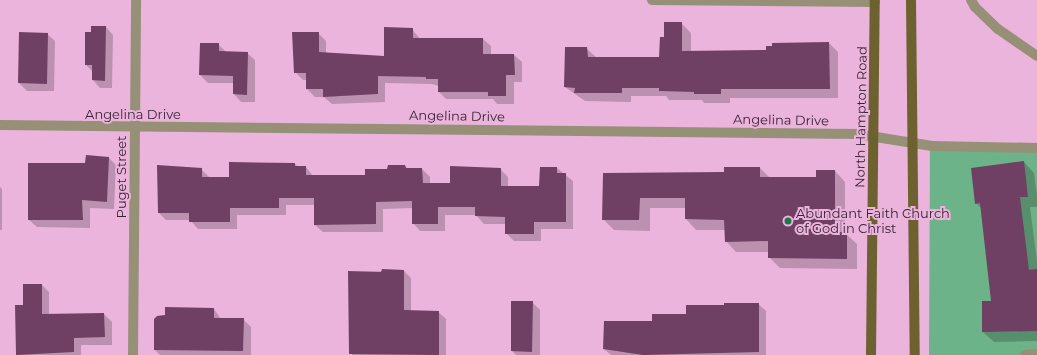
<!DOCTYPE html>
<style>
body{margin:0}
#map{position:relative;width:1037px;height:355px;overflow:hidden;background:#ebb4dc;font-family:Montserrat,sans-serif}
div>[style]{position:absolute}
.green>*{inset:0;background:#6db389}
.shadow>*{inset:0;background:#0003}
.building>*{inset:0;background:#6f4063}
.minor>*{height:10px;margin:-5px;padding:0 5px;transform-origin:5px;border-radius:5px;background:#969077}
.major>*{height:10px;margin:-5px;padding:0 5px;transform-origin:5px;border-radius:5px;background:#6c612f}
.dots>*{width:11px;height:11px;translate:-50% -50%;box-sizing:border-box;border:2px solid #ebb4dc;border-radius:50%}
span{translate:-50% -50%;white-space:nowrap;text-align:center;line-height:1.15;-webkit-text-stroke:4px #ebb4dc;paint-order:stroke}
.street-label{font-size:13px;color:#392333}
.poi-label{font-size:13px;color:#392333}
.left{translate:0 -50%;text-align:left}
</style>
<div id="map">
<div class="green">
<div style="clip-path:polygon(1037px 143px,1037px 355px,929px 355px,930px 144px)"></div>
</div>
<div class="shadow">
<div style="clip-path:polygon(681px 23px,691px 33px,691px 52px,767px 50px,829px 43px,838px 52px,838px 98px,730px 98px,730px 103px,704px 103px,702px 100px,669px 100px,666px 96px,631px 96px,631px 102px,585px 101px,565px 87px,586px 48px,596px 57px,660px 58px,665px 38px)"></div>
<div style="clip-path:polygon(106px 27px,113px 35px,112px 88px,100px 88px,93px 80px,93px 72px,86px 65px,92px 33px)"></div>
<div style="clip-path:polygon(412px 29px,420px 39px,483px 39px,491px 46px,491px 55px,514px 55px,522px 62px,522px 82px,514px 82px,514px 104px,497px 104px,493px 99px,446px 99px,439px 92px,439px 86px,432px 84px,385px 83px,385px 102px,332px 104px,324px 97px,315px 97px,307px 89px,307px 80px,303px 80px,295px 72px,318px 33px,326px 41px,326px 54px,385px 57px)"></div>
<div style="clip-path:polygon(47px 34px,55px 41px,54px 91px,27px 91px,19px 83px)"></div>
<div style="clip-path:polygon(201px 44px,218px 44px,226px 52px,247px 53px,255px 60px,255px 102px,241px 102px,234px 94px,234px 83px,208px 83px,200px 75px)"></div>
<div style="clip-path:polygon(109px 158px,116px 165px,114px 209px,90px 208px,90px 228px,37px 227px,29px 220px,86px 164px)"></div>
<div style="clip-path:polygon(1024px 162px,1034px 173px,1037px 195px,1037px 207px,1030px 207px,1037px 261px,1037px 341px,994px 342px,983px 332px,993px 302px,982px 209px,976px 203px)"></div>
<div style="clip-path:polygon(295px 164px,298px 167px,306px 167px,313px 176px,366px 176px,405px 166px,408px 169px,422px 169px,430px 177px,430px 184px,451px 184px,500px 169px,508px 177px,508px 187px,540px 187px,557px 168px,573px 181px,573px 229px,541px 229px,541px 241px,514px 241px,506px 233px,506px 224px,484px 224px,476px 215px,445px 215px,445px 231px,420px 231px,413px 223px,413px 208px,383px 209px,383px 232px,323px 232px,315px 225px,315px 205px,286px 205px,286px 215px,237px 215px,237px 229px,198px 229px,190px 220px,166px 220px,159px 213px,201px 169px,209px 177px,230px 178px)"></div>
<div style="clip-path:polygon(760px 168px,770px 178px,817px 178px,835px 171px,845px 182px,845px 233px,857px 244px,857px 269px,780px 268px,769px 257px,769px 252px,736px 252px,726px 241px,726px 230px,696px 230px,686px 219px,686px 208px,650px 208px,650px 231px,614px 230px,603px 219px,604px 174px,725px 173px)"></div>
<div style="clip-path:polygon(0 187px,2px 189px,2px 230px,0 230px)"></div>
<div style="clip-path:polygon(404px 271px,411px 278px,411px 311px,438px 312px,446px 319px,446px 355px,352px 355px,349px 272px)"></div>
<div style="clip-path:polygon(42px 285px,49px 292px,49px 315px,104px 314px,112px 322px,112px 345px,81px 345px,81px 355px,17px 355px)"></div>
<div style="clip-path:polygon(532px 302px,540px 310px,540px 355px,516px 355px,512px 351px)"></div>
<div style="clip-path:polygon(758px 304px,766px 311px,766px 355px,611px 355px,604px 349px,653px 322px,686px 315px,687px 306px)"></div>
<div style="clip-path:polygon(214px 309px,221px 319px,243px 319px,251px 327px,251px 355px,160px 355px,155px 350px)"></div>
</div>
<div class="building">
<div style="clip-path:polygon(664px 22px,682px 22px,682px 51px,766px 50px,766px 46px,772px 46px,772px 43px,829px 42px,830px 89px,721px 89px,721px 94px,694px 94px,694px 92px,659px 91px,659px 88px,622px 88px,622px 93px,574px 93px,575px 88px,564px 87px,565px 47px,587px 47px,588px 57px,659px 57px,660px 37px,664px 37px)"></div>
<div style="clip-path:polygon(91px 26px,106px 26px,105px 81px,92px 80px,92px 65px,85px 65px,85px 32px,91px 32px)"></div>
<div style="clip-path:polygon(384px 27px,413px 28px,413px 38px,483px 38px,483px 54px,514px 54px,515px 75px,506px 75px,506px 96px,488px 96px,488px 92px,438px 92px,438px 79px,426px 79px,426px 77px,378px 76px,378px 94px,323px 97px,323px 89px,306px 89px,306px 73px,294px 73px,292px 32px,319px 32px,319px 52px,384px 56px)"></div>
<div style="clip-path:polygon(19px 32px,48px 33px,47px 84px,18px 83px)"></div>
<div style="clip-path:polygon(200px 43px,219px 43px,219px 51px,248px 52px,247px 95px,233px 94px,233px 76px,199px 75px)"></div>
<div style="clip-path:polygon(86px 155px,109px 157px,107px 202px,82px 200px,83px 220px,28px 220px,28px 163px,85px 163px)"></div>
<div style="clip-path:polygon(1024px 161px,1028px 197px,1020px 197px,1029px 270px,1037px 269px,1037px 331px,982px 332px,982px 301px,991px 301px,980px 203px,975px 204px,971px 168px)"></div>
<div style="clip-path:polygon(229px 162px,295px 163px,295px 166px,306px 166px,306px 175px,365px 175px,365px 169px,387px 169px,388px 165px,405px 165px,406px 168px,422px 168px,423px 183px,450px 183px,450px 166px,501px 168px,501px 186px,539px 186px,540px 167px,557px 167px,557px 173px,566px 173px,566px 222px,534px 222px,534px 234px,505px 234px,505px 217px,475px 216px,475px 207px,438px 207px,438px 224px,412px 224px,412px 201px,376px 202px,376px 224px,314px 225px,314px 198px,279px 198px,279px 208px,230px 208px,230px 222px,189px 222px,189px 213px,158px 213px,157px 165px,202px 168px,202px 177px,229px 177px)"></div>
<div style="clip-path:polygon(724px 167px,760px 167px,760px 177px,816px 177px,816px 170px,835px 170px,835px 232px,847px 232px,847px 259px,768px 258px,768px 241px,725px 242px,724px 220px,685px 219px,685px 198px,640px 198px,639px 220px,602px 220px,603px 173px,724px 172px)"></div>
<div style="clip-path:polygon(382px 269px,404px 270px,404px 310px,439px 311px,439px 355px,349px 354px,348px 271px,381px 272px)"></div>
<div style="clip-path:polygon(23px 284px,42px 284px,42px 314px,104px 313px,105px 337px,74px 338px,74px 352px,16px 355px,15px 305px,23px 305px)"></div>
<div style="clip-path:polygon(511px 301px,533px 301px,532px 352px,511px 351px)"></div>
<div style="clip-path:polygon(724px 303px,759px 303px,759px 352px,643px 355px,603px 349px,604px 321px,652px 321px,652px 314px,686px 314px,686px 305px,724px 305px)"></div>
<div style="clip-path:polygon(165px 307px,214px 308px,214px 318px,244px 318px,243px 351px,154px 350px,154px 319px,157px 316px,165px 315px)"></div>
</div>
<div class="minor">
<div style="left:652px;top:0;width:223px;rotate:0.5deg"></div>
<div style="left:971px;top:0;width:8px;rotate:60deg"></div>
<div style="left:975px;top:7px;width:32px;rotate:44deg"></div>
<div style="left:998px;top:29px;width:47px;rotate:34.7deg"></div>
<div style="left:0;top:125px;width:857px;rotate:0.6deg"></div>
<div style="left:857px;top:134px;width:76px;rotate:9.1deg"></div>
<div style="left:932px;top:146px;width:105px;rotate:1.1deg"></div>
<div style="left:133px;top:355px;width:355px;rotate:-89.5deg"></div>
<div style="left:1025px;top:355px;width:12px;rotate:-5deg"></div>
</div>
<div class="major">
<div style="left:911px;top:0;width:355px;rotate:89.4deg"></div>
<div style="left:871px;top:355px;width:355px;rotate:-89.4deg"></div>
</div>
<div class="dots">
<div style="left:788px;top:221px;background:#1f774b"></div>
</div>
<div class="street-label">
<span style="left:133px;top:114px">Angelina Drive</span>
<span style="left:457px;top:116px;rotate:1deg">Angelina Drive</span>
<span style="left:861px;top:117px;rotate:-89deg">North Hampton Road</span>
<span style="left:781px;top:120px;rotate:1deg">Angelina Drive</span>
<span style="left:121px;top:177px;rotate:-90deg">Puget Street</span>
</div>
<div class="poi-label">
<span class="left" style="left:796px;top:221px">Abundant Faith Church<br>of God in Christ</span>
</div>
</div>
